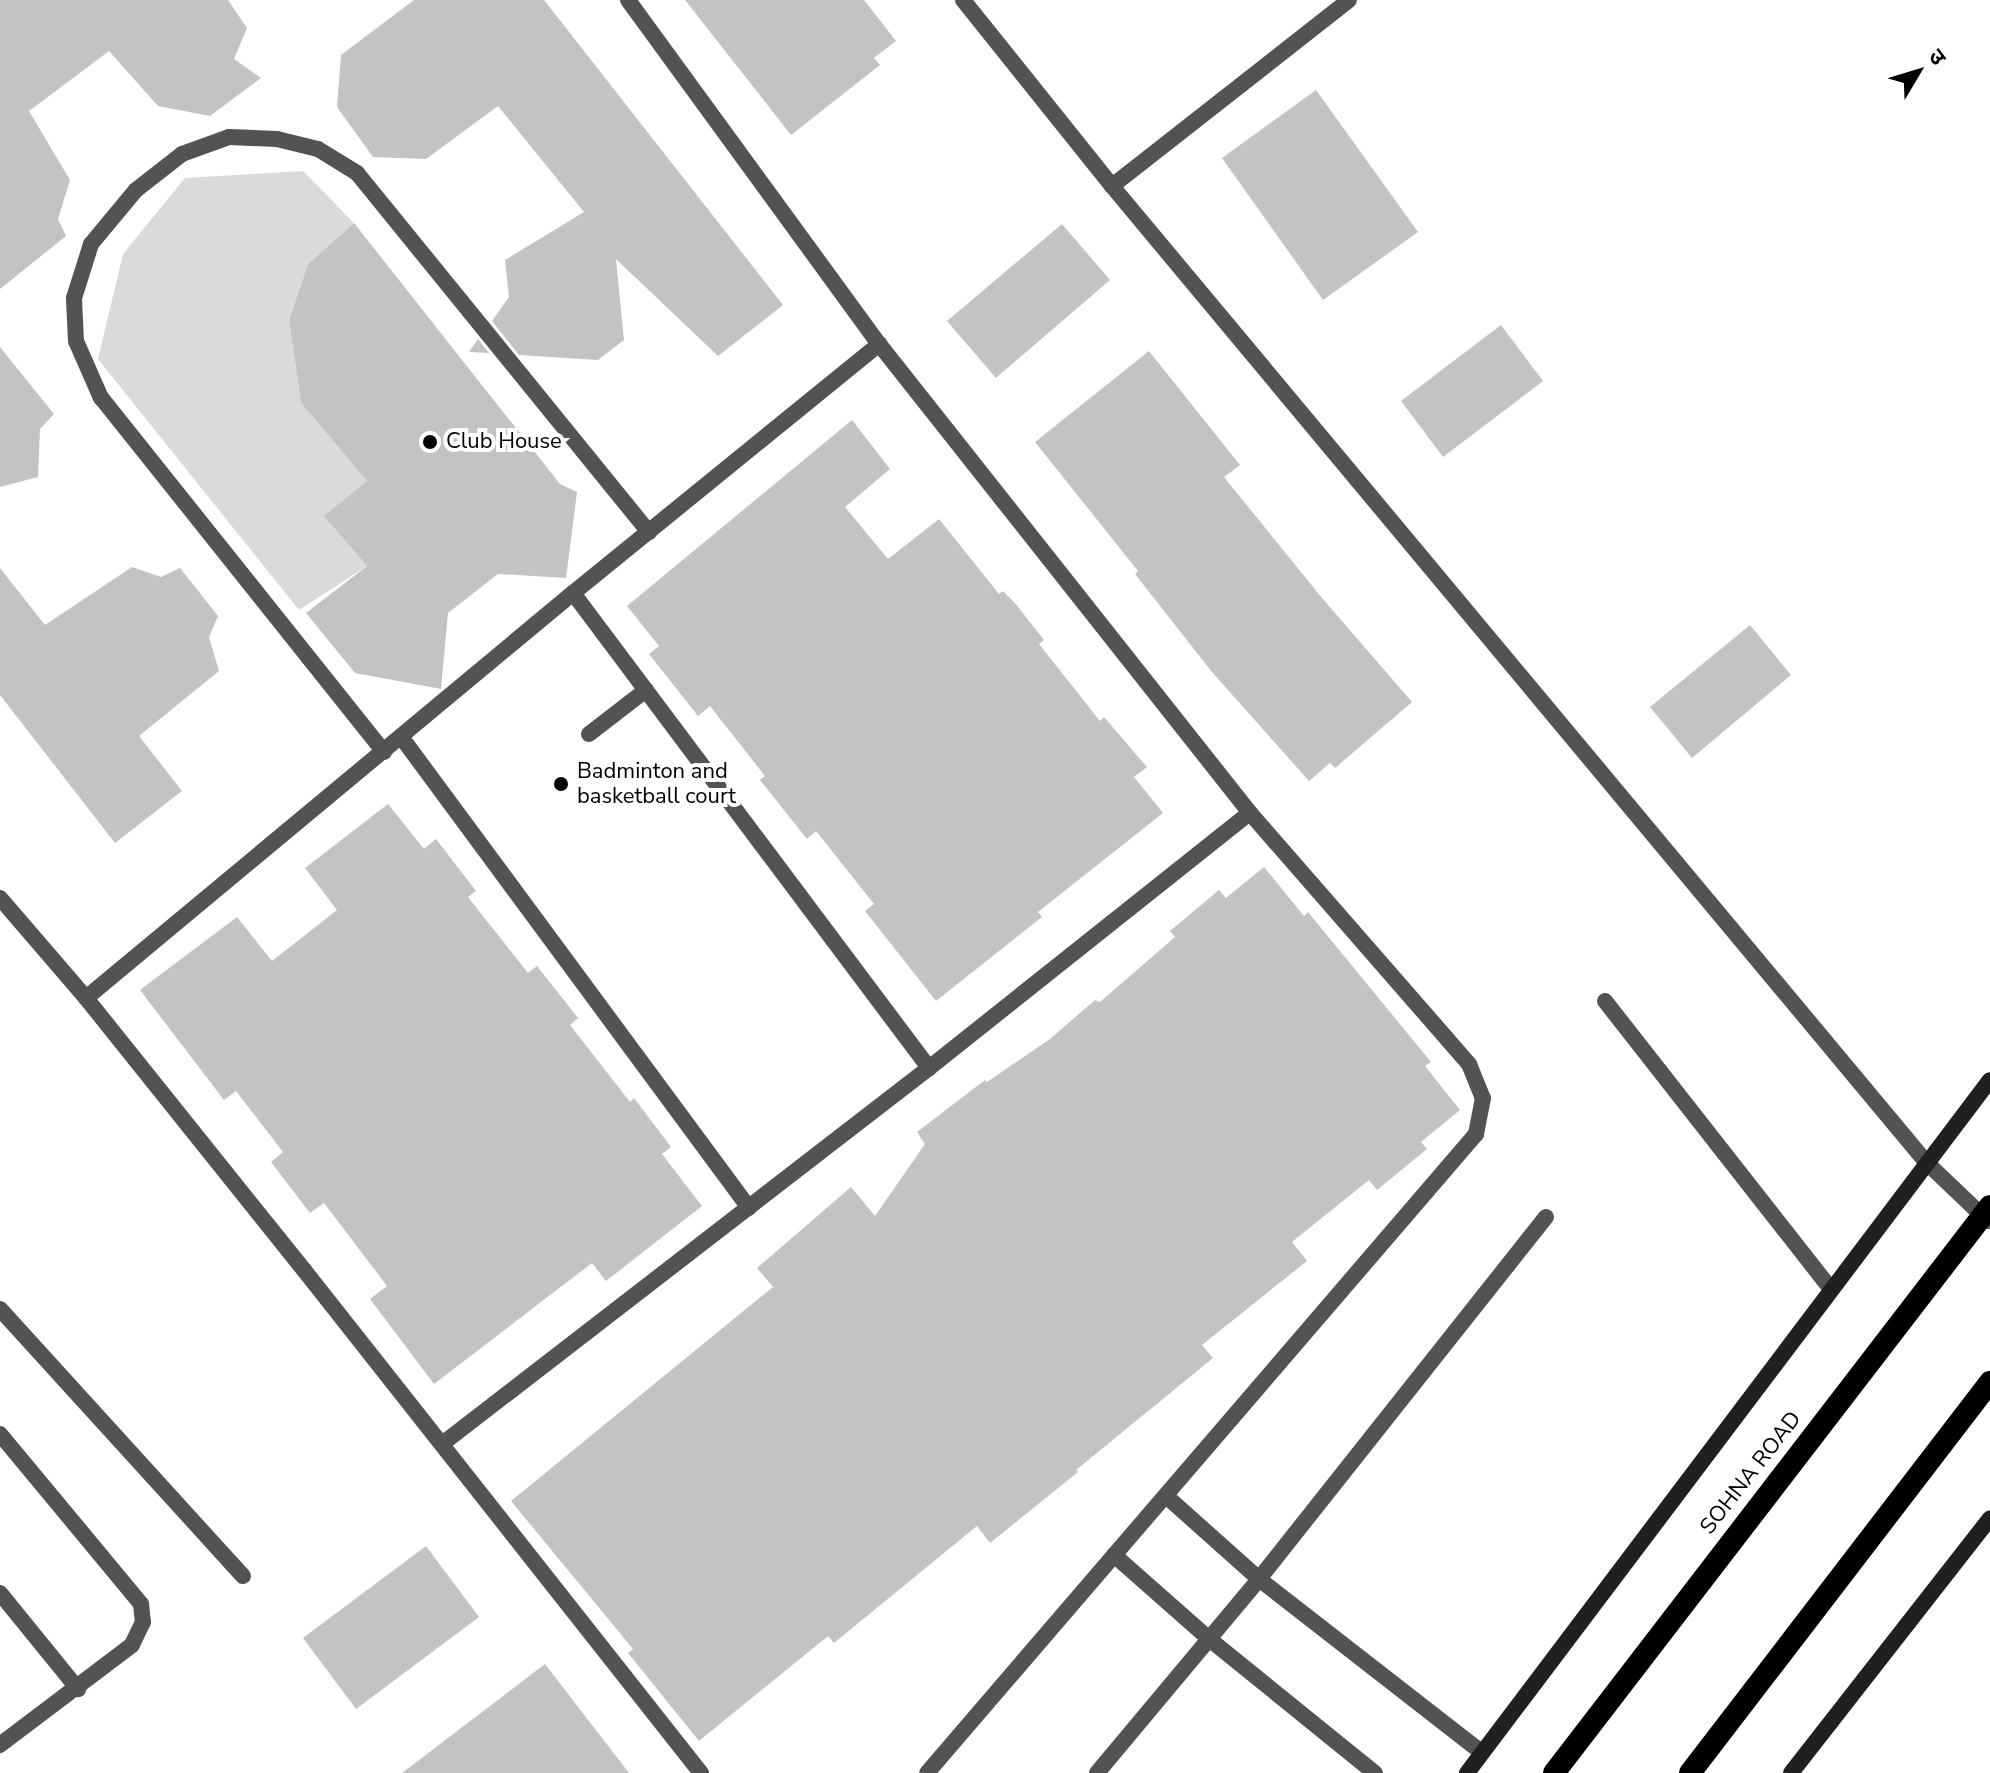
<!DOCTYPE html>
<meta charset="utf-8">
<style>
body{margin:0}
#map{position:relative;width:1990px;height:1773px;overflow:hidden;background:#fff;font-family:"Nunito Sans","Noto Sans Devanagari",sans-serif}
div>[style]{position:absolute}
.green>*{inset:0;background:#dadada}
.building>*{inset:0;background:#c3c3c3}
.service>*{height:16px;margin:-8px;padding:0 8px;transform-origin:8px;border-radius:8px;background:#535353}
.minor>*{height:16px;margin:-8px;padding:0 8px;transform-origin:8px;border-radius:8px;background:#535353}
.secondary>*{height:16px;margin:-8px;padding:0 8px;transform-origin:8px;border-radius:8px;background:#202020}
.trunk>*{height:22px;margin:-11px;padding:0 11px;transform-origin:11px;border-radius:11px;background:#000}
.dots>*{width:22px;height:22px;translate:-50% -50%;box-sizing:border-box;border:4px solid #fff;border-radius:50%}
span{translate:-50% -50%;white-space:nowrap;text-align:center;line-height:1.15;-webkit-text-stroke:8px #fff;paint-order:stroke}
.poi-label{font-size:22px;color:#000}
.left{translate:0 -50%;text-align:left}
.street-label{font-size:22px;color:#000}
.north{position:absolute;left:1878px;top:32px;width:80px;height:80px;-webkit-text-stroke:6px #fff;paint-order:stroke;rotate:52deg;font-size:22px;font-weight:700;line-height:32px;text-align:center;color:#000}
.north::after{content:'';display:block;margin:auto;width:28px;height:36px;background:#000;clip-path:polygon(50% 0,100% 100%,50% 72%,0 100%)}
</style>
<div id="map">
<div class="green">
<div style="clip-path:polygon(303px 171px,354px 223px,308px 264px,289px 320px,301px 403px,367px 481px,325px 516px,367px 566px,299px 610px,98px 359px,123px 254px,185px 178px)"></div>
</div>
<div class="building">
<div style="clip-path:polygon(0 0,228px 0,247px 28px,234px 59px,261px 78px,210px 116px,158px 106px,109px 51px,29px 111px,70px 180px,58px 219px,66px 236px,0 289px)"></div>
<div style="clip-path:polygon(414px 0,544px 0,783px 305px,718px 356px,616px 259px,624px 340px,598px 360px,519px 355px,492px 321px,509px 297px,505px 260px,584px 212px,498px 106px,426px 159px,373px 157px,337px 107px,341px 55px)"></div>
<div style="clip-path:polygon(685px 0,864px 0,896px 41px,874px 58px,880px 65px,791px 135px)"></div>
<div style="clip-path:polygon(1316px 90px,1418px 232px,1323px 300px,1222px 158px)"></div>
<div style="clip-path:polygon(354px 223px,560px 484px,577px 492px,566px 578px,498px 574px,448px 613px,441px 689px,355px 673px,306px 613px,367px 566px,324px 516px,367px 481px,301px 403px,289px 320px,308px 264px)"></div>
<div style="clip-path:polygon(1062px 224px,1110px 280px,996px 378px,947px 321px)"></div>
<div style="clip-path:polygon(1501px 325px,1543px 381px,1443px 457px,1401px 401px)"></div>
<div style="clip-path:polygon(478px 339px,489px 353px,469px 352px)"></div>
<div style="clip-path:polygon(0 347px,54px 414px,40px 429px,38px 477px,0 487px)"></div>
<div style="clip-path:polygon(1149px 351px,1240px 465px,1224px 477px,1322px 598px,1412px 702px,1335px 768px,1330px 763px,1309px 781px,1212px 672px,1135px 574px,1138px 571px,1035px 442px)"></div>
<div style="clip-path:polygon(852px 420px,890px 469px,845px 507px,888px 559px,939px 519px,999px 594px,1003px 591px,1014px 602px,1044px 640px,1039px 644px,1100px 721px,1104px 717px,1147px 767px,1134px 777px,1163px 813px,1038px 912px,1042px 917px,936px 1001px,865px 911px,874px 904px,816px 831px,807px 839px,760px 780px,765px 776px,710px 706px,698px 716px,649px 654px,659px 646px,627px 606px)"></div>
<div style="clip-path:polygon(132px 567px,161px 577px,180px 568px,218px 616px,209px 637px,219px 671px,139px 736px,182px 791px,115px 843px,0 695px,0 568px,45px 625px)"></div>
<div style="clip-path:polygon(1750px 625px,1791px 675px,1692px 758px,1650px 707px)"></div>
<div style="clip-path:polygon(388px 804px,424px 849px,436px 839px,476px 891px,468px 897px,528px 973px,537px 966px,578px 1018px,570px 1025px,630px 1102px,634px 1098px,671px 1147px,662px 1154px,702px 1206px,606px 1281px,592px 1263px,434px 1384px,370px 1299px,387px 1286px,324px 1203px,310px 1213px,271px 1162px,283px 1152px,236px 1091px,224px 1100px,140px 990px,237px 917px,272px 961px,337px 910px,305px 868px)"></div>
<div style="clip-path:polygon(1264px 867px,1304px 916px,1308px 912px,1431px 1062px,1425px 1066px,1460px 1110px,1421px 1142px,1427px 1149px,1377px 1190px,1369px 1180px,1292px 1242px,1307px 1261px,1202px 1345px,1213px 1358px,1076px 1470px,1078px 1472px,990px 1543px,977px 1526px,834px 1643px,828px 1636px,699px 1741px,628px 1653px,633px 1649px,511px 1501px,773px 1287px,757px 1268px,851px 1187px,875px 1216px,925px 1144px,917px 1132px,985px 1080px,987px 1082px,1050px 1039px,1095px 1000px,1100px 1002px,1175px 937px,1170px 931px,1219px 890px,1226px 898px)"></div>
<div style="clip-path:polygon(426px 1546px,479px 1617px,356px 1709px,303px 1638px)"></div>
<div style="clip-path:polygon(545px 1664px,629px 1773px,402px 1773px)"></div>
</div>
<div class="service">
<div style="left:1605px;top:1001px;width:366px;rotate:51.9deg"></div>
<div style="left:0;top:1434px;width:221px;rotate:50.3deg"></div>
<div style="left:141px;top:1604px;width:18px;rotate:84deg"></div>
<div style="left:143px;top:1622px;width:25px;rotate:116deg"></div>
<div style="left:132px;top:1645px;width:166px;rotate:142.9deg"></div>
<div style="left:0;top:1593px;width:124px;rotate:50.9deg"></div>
</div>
<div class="minor">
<div style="left:628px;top:0;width:426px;rotate:53.9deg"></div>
<div style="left:879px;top:344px;width:598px;rotate:51.65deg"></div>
<div style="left:1250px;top:813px;width:333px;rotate:48.9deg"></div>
<div style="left:1469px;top:1064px;width:37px;rotate:68deg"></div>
<div style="left:1483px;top:1098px;width:37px;rotate:101deg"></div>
<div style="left:1476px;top:1134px;width:842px;rotate:130.67deg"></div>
<div style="left:963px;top:0;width:238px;rotate:51.3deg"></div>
<div style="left:1112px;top:186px;width:1272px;rotate:50.17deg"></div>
<div style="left:1927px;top:1163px;width:84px;rotate:43.6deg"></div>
<div style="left:1112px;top:186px;width:301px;rotate:-38.1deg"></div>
<div style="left:573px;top:593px;width:594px;rotate:53.15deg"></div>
<div style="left:589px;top:734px;width:72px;rotate:-37.7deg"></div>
<div style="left:402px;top:738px;width:584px;rotate:53.56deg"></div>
<div style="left:384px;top:752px;width:453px;rotate:-128.6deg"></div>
<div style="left:101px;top:398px;width:62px;rotate:-113.7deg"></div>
<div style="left:76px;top:341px;width:43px;rotate:-92.7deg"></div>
<div style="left:74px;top:298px;width:57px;rotate:-72.5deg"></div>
<div style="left:91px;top:244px;width:70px;rotate:-50.2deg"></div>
<div style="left:136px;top:190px;width:58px;rotate:-38deg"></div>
<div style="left:182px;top:154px;width:50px;rotate:-19.9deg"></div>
<div style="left:229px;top:137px;width:48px;rotate:2.4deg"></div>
<div style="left:277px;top:139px;width:42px;rotate:13.7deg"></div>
<div style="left:318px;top:149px;width:46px;rotate:31.6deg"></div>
<div style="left:357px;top:173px;width:463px;rotate:50.9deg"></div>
<div style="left:0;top:898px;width:132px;rotate:49.3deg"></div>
<div style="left:86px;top:998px;width:349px;rotate:51.3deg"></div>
<div style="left:304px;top:1270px;width:641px;rotate:51.72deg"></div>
<div style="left:86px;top:998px;width:633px;rotate:-39.75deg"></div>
<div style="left:573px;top:593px;width:395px;rotate:-39.1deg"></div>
<div style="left:0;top:1309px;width:361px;rotate:47.7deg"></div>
<div style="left:442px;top:1444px;width:615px;rotate:-37.67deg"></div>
<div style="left:929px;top:1068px;width:410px;rotate:-38.5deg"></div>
<div style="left:1166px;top:1496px;width:125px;rotate:41.7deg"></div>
<div style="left:1259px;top:1579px;width:281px;rotate:37.9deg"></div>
<div style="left:1114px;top:1555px;width:125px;rotate:41.4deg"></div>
<div style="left:1208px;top:1638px;width:215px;rotate:39deg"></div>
<div style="left:1097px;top:1773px;width:253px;rotate:-50.1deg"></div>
<div style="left:1259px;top:1579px;width:462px;rotate:-51.6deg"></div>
</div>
<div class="secondary">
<div style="left:1467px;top:1773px;width:868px;rotate:-52.96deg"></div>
<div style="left:1791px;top:1773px;width:323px;rotate:-52deg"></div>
</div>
<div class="trunk">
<div style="left:1554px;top:1773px;width:715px;rotate:-52.44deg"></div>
<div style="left:1690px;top:1773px;width:493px;rotate:-52.5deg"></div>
</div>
<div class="dots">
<div style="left:430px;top:442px;background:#000"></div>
<div style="left:561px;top:784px;background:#000"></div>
</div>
<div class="poi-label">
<span class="left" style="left:446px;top:442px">Club House</span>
<span class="left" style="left:577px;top:784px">Badminton and<br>basketball court</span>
</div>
<div class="street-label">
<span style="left:1751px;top:1473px;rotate:-52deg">SOHNA ROAD</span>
</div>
<div class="north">उ</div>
</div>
